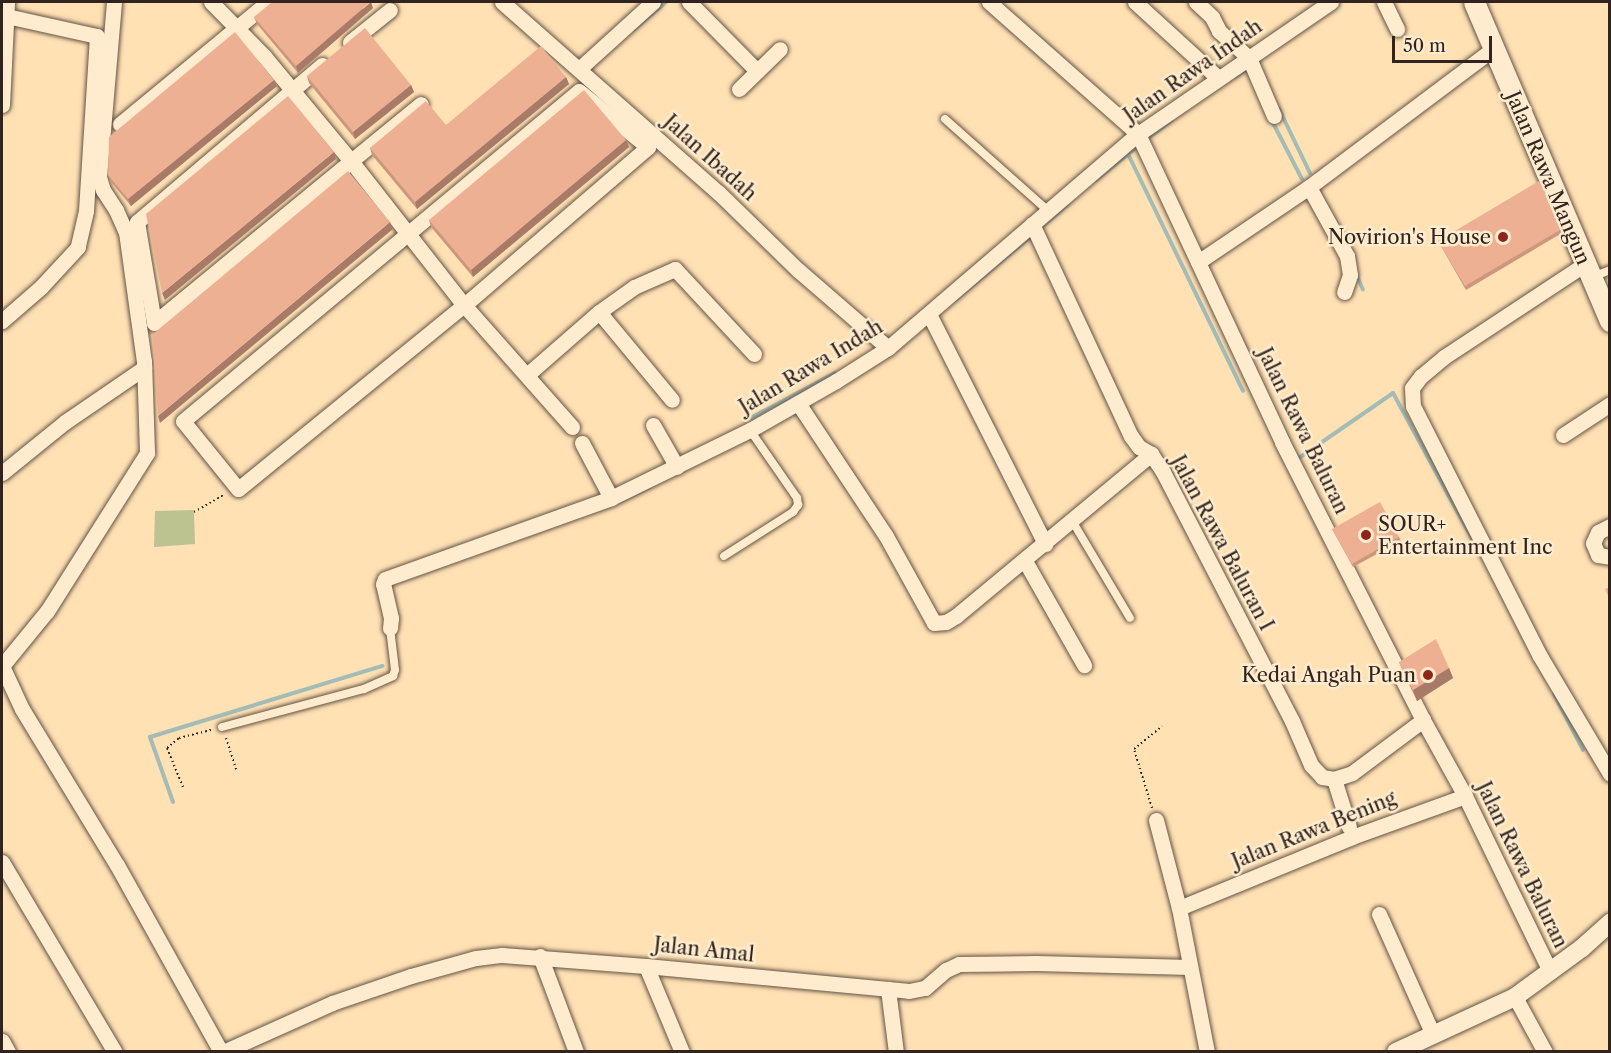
<!DOCTYPE html>
<style>
body{margin:0}
#map{position:relative;width:1611px;height:1053px;overflow:hidden;background:#ffe1b4;font-family:"Libre Caslon Text",serif}
div>[style]{position:absolute}
.green>*{inset:0;background:#bcc390}
.stream>*{height:4px;margin:-2px;padding:0 2px;transform-origin:2px;border-radius:2px;background:#a3bcb6}
.path>*{height:2px;margin-top:-1px;transform-origin:0;background:repeating-linear-gradient(90deg,#312420 0 1.5px,transparent 0 4.5px)}
.roads{filter:drop-shadow(0 0 2px #645345) drop-shadow(0 0 2px #645345)}
.service>*{height:8px;margin:-4px;padding:0 4px;transform-origin:4px;border-radius:4px;background:#ffecce}
.minor>*{height:15px;margin:-7.5px;padding:0 7.5px;transform-origin:7.5px;border-radius:7.5px;background:#ffecce}
.tertiary>*{height:18px;margin:-9px;padding:0 9px;transform-origin:9px;border-radius:9px;background:#ffecce}
.secondary>*{height:21px;margin:-10.5px;padding:0 10.5px;transform-origin:10.5px;border-radius:10.5px;background:#ffecce}
.wall>*{inset:0;background:#cd977e}
.shaded-wall>*{inset:0;background:#a77b67}
.building>*{inset:0;background:#eeb093}
.dots>*{width:16px;height:16px;translate:-50% -50%;box-sizing:border-box;border:3px solid #ffecce;border-radius:50%}
span{translate:-50% -50%;white-space:nowrap;text-align:center;line-height:1.15;-webkit-text-stroke:5px #ffecce;paint-order:stroke}
.street-label{font-size:20px;color:#312420}
.poi-label{font-size:20px;color:#312420}
.right{translate:-100% -50%;text-align:right}
.left{translate:0 -50%;text-align:left}
.frame{position:absolute;inset:0;border:3px solid #312420;pointer-events:none}
.scale{position:absolute;left:1392px;top:36px;width:100px;height:27px;box-sizing:border-box;border:3px solid #312420;border-top:0;padding-left:8px;font-size:18px;line-height:21px;white-space:nowrap;color:#312420;-webkit-text-stroke:4px #ffecce;paint-order:stroke}
</style>
<div id="map">
<div class="green">
<div style="clip-path:polygon(194px 510px,195px 544px,154px 547px,155px 511px)"></div>
</div>
<div class="stream">
<div style="left:633px;top:30px;width:43px;rotate:-40.3deg"></div>
<div style="left:1235px;top:77px;width:14px;rotate:-34deg"></div>
<div style="left:1279px;top:109px;width:71px;rotate:64.2deg"></div>
<div style="left:1272px;top:121px;width:65px;rotate:62.7deg"></div>
<div style="left:1151px;top:136px;width:26px;rotate:-37deg"></div>
<div style="left:1128px;top:154px;width:263px;rotate:64.1deg"></div>
<div style="left:1096px;top:180px;width:48px;rotate:-39deg"></div>
<div style="left:1044px;top:225px;width:32px;rotate:-41deg"></div>
<div style="left:1356px;top:274px;width:17px;rotate:66deg"></div>
<div style="left:955px;top:300px;width:98px;rotate:-40deg"></div>
<div style="left:745px;top:421px;width:102px;rotate:-28.1deg"></div>
<div style="left:1296px;top:460px;width:118px;rotate:-34.6deg"></div>
<div style="left:1393px;top:393px;width:170px;rotate:61.5deg"></div>
<div style="left:619px;top:502px;width:34px;rotate:-26deg"></div>
<div style="left:1554px;top:694px;width:63px;rotate:62.6deg"></div>
<div style="left:173px;top:802px;width:69px;rotate:-109.5deg"></div>
<div style="left:150px;top:737px;width:243px;rotate:-17deg"></div>
</div>
<div class="path">
<div style="left:194px;top:512px;width:34px;rotate:-30deg"></div>
<div style="left:226px;top:738px;width:33px;rotate:72deg"></div>
<div style="left:183px;top:787px;width:42px;rotate:-112.3deg"></div>
<div style="left:167px;top:748px;width:16px;rotate:-40deg"></div>
<div style="left:179px;top:738px;width:36px;rotate:-14deg"></div>
<div style="left:1152px;top:808px;width:62px;rotate:-107deg"></div>
<div style="left:1134px;top:749px;width:36px;rotate:-39deg"></div>
</div>
<div class="roads">
<div class="service">
<div style="left:945px;top:119px;width:135px;rotate:41.7deg"></div>
<div style="left:1592px;top:277px;width:19px;rotate:-21deg"></div>
<div style="left:1071px;top:519px;width:115px;rotate:59.2deg"></div>
<div style="left:724px;top:556px;width:82px;rotate:-32.5deg"></div>
<div style="left:793px;top:512px;width:9px;rotate:-54deg"></div>
<div style="left:798px;top:505px;width:7px;rotate:-98deg"></div>
<div style="left:797px;top:498px;width:83px;rotate:-124.7deg"></div>
<div style="left:222px;top:727px;width:147px;rotate:-15deg"></div>
<div style="left:364px;top:689px;width:32px;rotate:-24deg"></div>
<div style="left:393px;top:676px;width:6px;rotate:-72deg"></div>
<div style="left:395px;top:670px;width:42px;rotate:-96.8deg"></div>
</div>
<div class="minor">
<div style="left:114px;top:2px;width:176px;rotate:94.9deg"></div>
<div style="left:99px;top:177px;width:14px;rotate:73deg"></div>
<div style="left:103px;top:190px;width:24px;rotate:57deg"></div>
<div style="left:116px;top:210px;width:24px;rotate:66deg"></div>
<div style="left:126px;top:232px;width:130px;rotate:82.1deg"></div>
<div style="left:144px;top:361px;width:92px;rotate:88.1deg"></div>
<div style="left:147px;top:453px;width:187px;rotate:122.3deg"></div>
<div style="left:47px;top:611px;width:71px;rotate:129.3deg"></div>
<div style="left:2px;top:666px;width:47px;rotate:65.1deg"></div>
<div style="left:22px;top:709px;width:183px;rotate:58.7deg"></div>
<div style="left:117px;top:865px;width:214px;rotate:60.9deg"></div>
<div style="left:211px;top:2px;width:76px;rotate:45.5deg"></div>
<div style="left:264px;top:56px;width:136px;rotate:50.4deg"></div>
<div style="left:351px;top:161px;width:90px;rotate:-39.2deg"></div>
<div style="left:502px;top:2px;width:289px;rotate:41.4deg"></div>
<div style="left:719px;top:193px;width:110px;rotate:44.3deg"></div>
<div style="left:798px;top:270px;width:119px;rotate:40.9deg"></div>
<div style="left:689px;top:2px;width:97px;rotate:45.4deg"></div>
<div style="left:989px;top:2px;width:199px;rotate:41.5deg"></div>
<div style="left:1138px;top:134px;width:340px;rotate:64.9deg"></div>
<div style="left:1282px;top:442px;width:312px;rotate:63.1deg"></div>
<div style="left:1423px;top:720px;width:87px;rotate:61.1deg"></div>
<div style="left:1465px;top:796px;width:195px;rotate:64.1deg"></div>
<div style="left:1135px;top:2px;width:111px;rotate:42.4deg"></div>
<div style="left:1196px;top:2px;width:22px;rotate:43deg"></div>
<div style="left:1212px;top:17px;width:16px;rotate:63deg"></div>
<div style="left:1219px;top:31px;width:40px;rotate:42deg"></div>
<div style="left:1249px;top:58px;width:63px;rotate:66.7deg"></div>
<div style="left:1384px;top:2px;width:30px;rotate:64deg"></div>
<div style="left:2px;top:15px;width:97px;rotate:12.5deg"></div>
<div style="left:97px;top:36px;width:175px;rotate:93.6deg"></div>
<div style="left:86px;top:211px;width:37px;rotate:103deg"></div>
<div style="left:78px;top:247px;width:54px;rotate:132.8deg"></div>
<div style="left:41px;top:287px;width:52px;rotate:138.9deg"></div>
<div style="left:350px;top:42px;width:51px;rotate:-38.7deg"></div>
<div style="left:322px;top:65px;width:243px;rotate:139.7deg"></div>
<div style="left:137px;top:222px;width:102px;rotate:80.4deg"></div>
<div style="left:154px;top:323px;width:255px;rotate:-39.4deg"></div>
<div style="left:351px;top:161px;width:183px;rotate:51.9deg"></div>
<div style="left:464px;top:305px;width:163px;rotate:48.5deg"></div>
<div style="left:579px;top:69px;width:100px;rotate:-42.2deg"></div>
<div style="left:739px;top:89px;width:57px;rotate:-44.3deg"></div>
<div style="left:579px;top:91px;width:89px;rotate:39.1deg"></div>
<div style="left:648px;top:147px;width:243px;rotate:139.3deg"></div>
<div style="left:464px;top:305px;width:291px;rotate:140.8deg"></div>
<div style="left:238px;top:489px;width:87px;rotate:-129deg"></div>
<div style="left:183px;top:421px;width:515px;rotate:-39.81deg"></div>
<div style="left:2px;top:105px;width:103px;rotate:-87.2deg"></div>
<div style="left:120px;top:124px;width:192px;rotate:-39.5deg"></div>
<div style="left:1309px;top:187px;width:79px;rotate:61.2deg"></div>
<div style="left:1347px;top:256px;width:19px;rotate:81deg"></div>
<div style="left:1350px;top:275px;width:18px;rotate:109deg"></div>
<div style="left:1032px;top:224px;width:234px;rotate:65deg"></div>
<div style="left:1131px;top:436px;width:14px;rotate:54deg"></div>
<div style="left:1139px;top:447px;width:14px;rotate:30deg"></div>
<div style="left:1151px;top:454px;width:22px;rotate:56deg"></div>
<div style="left:1163px;top:472px;width:280px;rotate:62.6deg"></div>
<div style="left:1292px;top:721px;width:48px;rotate:66.6deg"></div>
<div style="left:1311px;top:765px;width:16px;rotate:47deg"></div>
<div style="left:1322px;top:777px;width:12px;rotate:9deg"></div>
<div style="left:1334px;top:779px;width:19px;rotate:-18deg"></div>
<div style="left:1352px;top:773px;width:89px;rotate:-36.7deg"></div>
<div style="left:1198px;top:262px;width:134px;rotate:-34deg"></div>
<div style="left:1309px;top:187px;width:230px;rotate:-36.9deg"></div>
<div style="left:1585px;top:264px;width:169px;rotate:146.6deg"></div>
<div style="left:1444px;top:357px;width:30px;rotate:140deg"></div>
<div style="left:1421px;top:376px;width:15px;rotate:127deg"></div>
<div style="left:1412px;top:388px;width:18px;rotate:87deg"></div>
<div style="left:1413px;top:406px;width:280px;rotate:63.1deg"></div>
<div style="left:1540px;top:656px;width:137px;rotate:59.3deg"></div>
<div style="left:599px;top:312px;width:114px;rotate:50.3deg"></div>
<div style="left:929px;top:314px;width:258px;rotate:63.2deg"></div>
<div style="left:528px;top:374px;width:94px;rotate:-41.1deg"></div>
<div style="left:599px;top:312px;width:43px;rotate:-35.5deg"></div>
<div style="left:634px;top:287px;width:45px;rotate:-23.7deg"></div>
<div style="left:675px;top:269px;width:116px;rotate:47.1deg"></div>
<div style="left:798px;top:403px;width:159px;rotate:56.5deg"></div>
<div style="left:886px;top:536px;width:99px;rotate:61.1deg"></div>
<div style="left:934px;top:623px;width:12px;rotate:-5deg"></div>
<div style="left:946px;top:622px;width:12px;rotate:-31deg"></div>
<div style="left:956px;top:616px;width:254px;rotate:-39.7deg"></div>
<div style="left:653px;top:425px;width:48px;rotate:60.3deg"></div>
<div style="left:1563px;top:435px;width:56px;rotate:-33.4deg"></div>
<div style="left:582px;top:443px;width:62px;rotate:62.2deg"></div>
<div style="left:2px;top:473px;width:81px;rotate:-39deg"></div>
<div style="left:65px;top:422px;width:96px;rotate:-34.4deg"></div>
<div style="left:1610px;top:526px;width:13px;rotate:153deg"></div>
<div style="left:1598px;top:532px;width:12px;rotate:114deg"></div>
<div style="left:1593px;top:543px;width:13px;rotate:67deg"></div>
<div style="left:1598px;top:555px;width:12px;rotate:9deg"></div>
<div style="left:1025px;top:561px;width:120px;rotate:60.4deg"></div>
<div style="left:390px;top:628px;width:10px;rotate:-84deg"></div>
<div style="left:391px;top:618px;width:35px;rotate:-103deg"></div>
<div style="left:383px;top:584px;width:5px;rotate:-68deg"></div>
<div style="left:385px;top:579px;width:240px;rotate:-19.7deg"></div>
<div style="left:611px;top:498px;width:155px;rotate:-26.1deg"></div>
<div style="left:750px;top:430px;width:99px;rotate:-29.7deg"></div>
<div style="left:836px;top:381px;width:62px;rotate:-32.4deg"></div>
<div style="left:888px;top:348px;width:329px;rotate:-40.6deg"></div>
<div style="left:1138px;top:134px;width:234px;rotate:-34.4deg"></div>
<div style="left:1334px;top:779px;width:50px;rotate:72.6deg"></div>
<div style="left:1156px;top:820px;width:91px;rotate:75.4deg"></div>
<div style="left:1179px;top:908px;width:147px;rotate:79deg"></div>
<div style="left:2px;top:862px;width:221px;rotate:59.3deg"></div>
<div style="left:1179px;top:908px;width:187px;rotate:-22.3deg"></div>
<div style="left:1352px;top:837px;width:120px;rotate:-19.9deg"></div>
<div style="left:1379px;top:914px;width:133px;rotate:65.9deg"></div>
<div style="left:540px;top:956px;width:103px;rotate:69.4deg"></div>
<div style="left:646px;top:966px;width:93px;rotate:67.3deg"></div>
<div style="left:888px;top:989px;width:64px;rotate:82.8deg"></div>
<div style="left:1515px;top:997px;width:63px;rotate:61.4deg"></div>
<div style="left:2px;top:1041px;width:13px;rotate:61deg"></div>
<div style="left:223px;top:1052px;width:120px;rotate:-24.2deg"></div>
<div style="left:332px;top:1003px;width:83px;rotate:-18.9deg"></div>
<div style="left:411px;top:976px;width:67px;rotate:-15.5deg"></div>
<div style="left:476px;top:958px;width:26px;rotate:-7deg"></div>
<div style="left:502px;top:955px;width:144px;rotate:4.4deg"></div>
<div style="left:646px;top:966px;width:264px;rotate:5.4deg"></div>
<div style="left:909px;top:991px;width:16px;rotate:-11deg"></div>
<div style="left:925px;top:988px;width:28px;rotate:-41deg"></div>
<div style="left:946px;top:970px;width:14px;rotate:-25deg"></div>
<div style="left:959px;top:964px;width:77px;rotate:-0.7deg"></div>
<div style="left:1036px;top:963px;width:154px;rotate:1.5deg"></div>
</div>
<div class="tertiary">
<div style="left:1396px;top:1052px;width:131px;rotate:-24.8deg"></div>
<div style="left:1515px;top:997px;width:83px;rotate:-36.2deg"></div>
<div style="left:1582px;top:948px;width:38px;rotate:-42deg"></div>
</div>
<div class="secondary">
<div style="left:1474px;top:2px;width:347px;rotate:66.9deg"></div>
</div>
</div>
<div class="wall">
<div style="clip-path:polygon(373px 8px,298px 73px,257px 24px,254px 17px)"></div>
<div style="clip-path:polygon(307px 76px,411px 85px,414px 92px,355px 139px,309px 83px)"></div>
<div style="clip-path:polygon(566px 77px,569px 84px,417px 209px,372px 155px,370px 148px,446px 125px)"></div>
<div style="clip-path:polygon(274px 80px,277px 86px,131px 206px,111px 182px,108px 175px)"></div>
<div style="clip-path:polygon(626px 140px,629px 147px,473px 277px,431px 227px,429px 220px)"></div>
<div style="clip-path:polygon(1565px 227px,1567px 230px,1466px 290px,1438px 241px)"></div>
<div style="clip-path:polygon(1332px 529px,1399px 537px,1401px 541px,1353px 567px)"></div>
<div style="clip-path:polygon(1399px 662px,1449px 668px,1453px 678px,1417px 701px,1403px 672px)"></div>
</div>
<div class="shaded-wall">
<div style="clip-path:polygon(371px 2px,373px 8px,298px 73px,296px 66px)"></div>
<div style="clip-path:polygon(566px 77px,569px 84px,417px 209px,415px 202px)"></div>
<div style="clip-path:polygon(274px 80px,277px 86px,131px 206px,128px 199px)"></div>
<div style="clip-path:polygon(411px 85px,414px 92px,355px 139px,353px 132px)"></div>
<div style="clip-path:polygon(626px 140px,629px 147px,473px 277px,471px 270px)"></div>
<div style="clip-path:polygon(334px 152px,336px 159px,165px 300px,162px 293px)"></div>
<div style="clip-path:polygon(390px 222px,393px 229px,160px 423px,158px 416px)"></div>
<div style="clip-path:polygon(1449px 668px,1453px 678px,1417px 701px,1413px 690px)"></div>
</div>
<div class="building">
<div style="clip-path:polygon(272px 2px,370px 2px,296px 66px,254px 17px)"></div>
<div style="clip-path:polygon(365px 28px,411px 85px,353px 132px,307px 76px)"></div>
<div style="clip-path:polygon(235px 32px,274px 80px,128px 199px,108px 175px,109px 137px)"></div>
<div style="clip-path:polygon(541px 46px,566px 77px,415px 202px,370px 148px,426px 101px,446px 125px)"></div>
<div style="clip-path:polygon(584px 90px,626px 140px,471px 270px,429px 220px)"></div>
<div style="clip-path:polygon(288px 96px,334px 152px,162px 293px,146px 214px)"></div>
<div style="clip-path:polygon(348px 171px,390px 222px,158px 416px,152px 335px)"></div>
<div style="clip-path:polygon(1539px 181px,1565px 227px,1465px 286px,1438px 241px)"></div>
<div style="clip-path:polygon(1380px 502px,1399px 537px,1352px 564px,1332px 529px)"></div>
<div style="clip-path:polygon(1610px 587px,1610px 600px,1605px 589px)"></div>
<div style="clip-path:polygon(1436px 639px,1449px 668px,1413px 690px,1399px 662px)"></div>
</div>
<div class="dots">
<div style="left:1503px;top:237px;background:#8f2418"></div>
<div style="left:1366px;top:535px;background:#8f2418"></div>
<div style="left:1428px;top:675px;background:#8f2418"></div>
</div>
<div class="street-label">
<span style="left:1193px;top:71px;rotate:-35deg">Jalan Rawa Indah</span>
<span style="left:710px;top:158px;rotate:42deg">Jalan Ibadah</span>
<span style="left:1548px;top:178px;rotate:67deg">Jalan Rawa Mangun</span>
<span style="left:811px;top:367px;rotate:-31deg">Jalan Rawa Indah</span>
<span style="left:1303px;top:431px;rotate:64deg">Jalan Rawa Baluran</span>
<span style="left:1222px;top:543px;rotate:62deg">Jalan Rawa Baluran I</span>
<span style="left:1314px;top:830px;rotate:-22deg">Jalan Rawa Bening</span>
<span style="left:1522px;top:865px;rotate:64deg">Jalan Rawa Baluran</span>
<span style="left:704px;top:950px;rotate:6deg">Jalan Amal</span>
</div>
<div class="poi-label">
<span class="right" style="left:1491px;top:237px">Novirion's House</span>
<span class="left" style="left:1378px;top:536px">SOUR+<br>Entertainment Inc</span>
<span class="right" style="left:1416px;top:675px">Kedai Angah Puan</span>
</div>
<div class="frame"></div>
<div class="scale">50 m</div>
</div>
